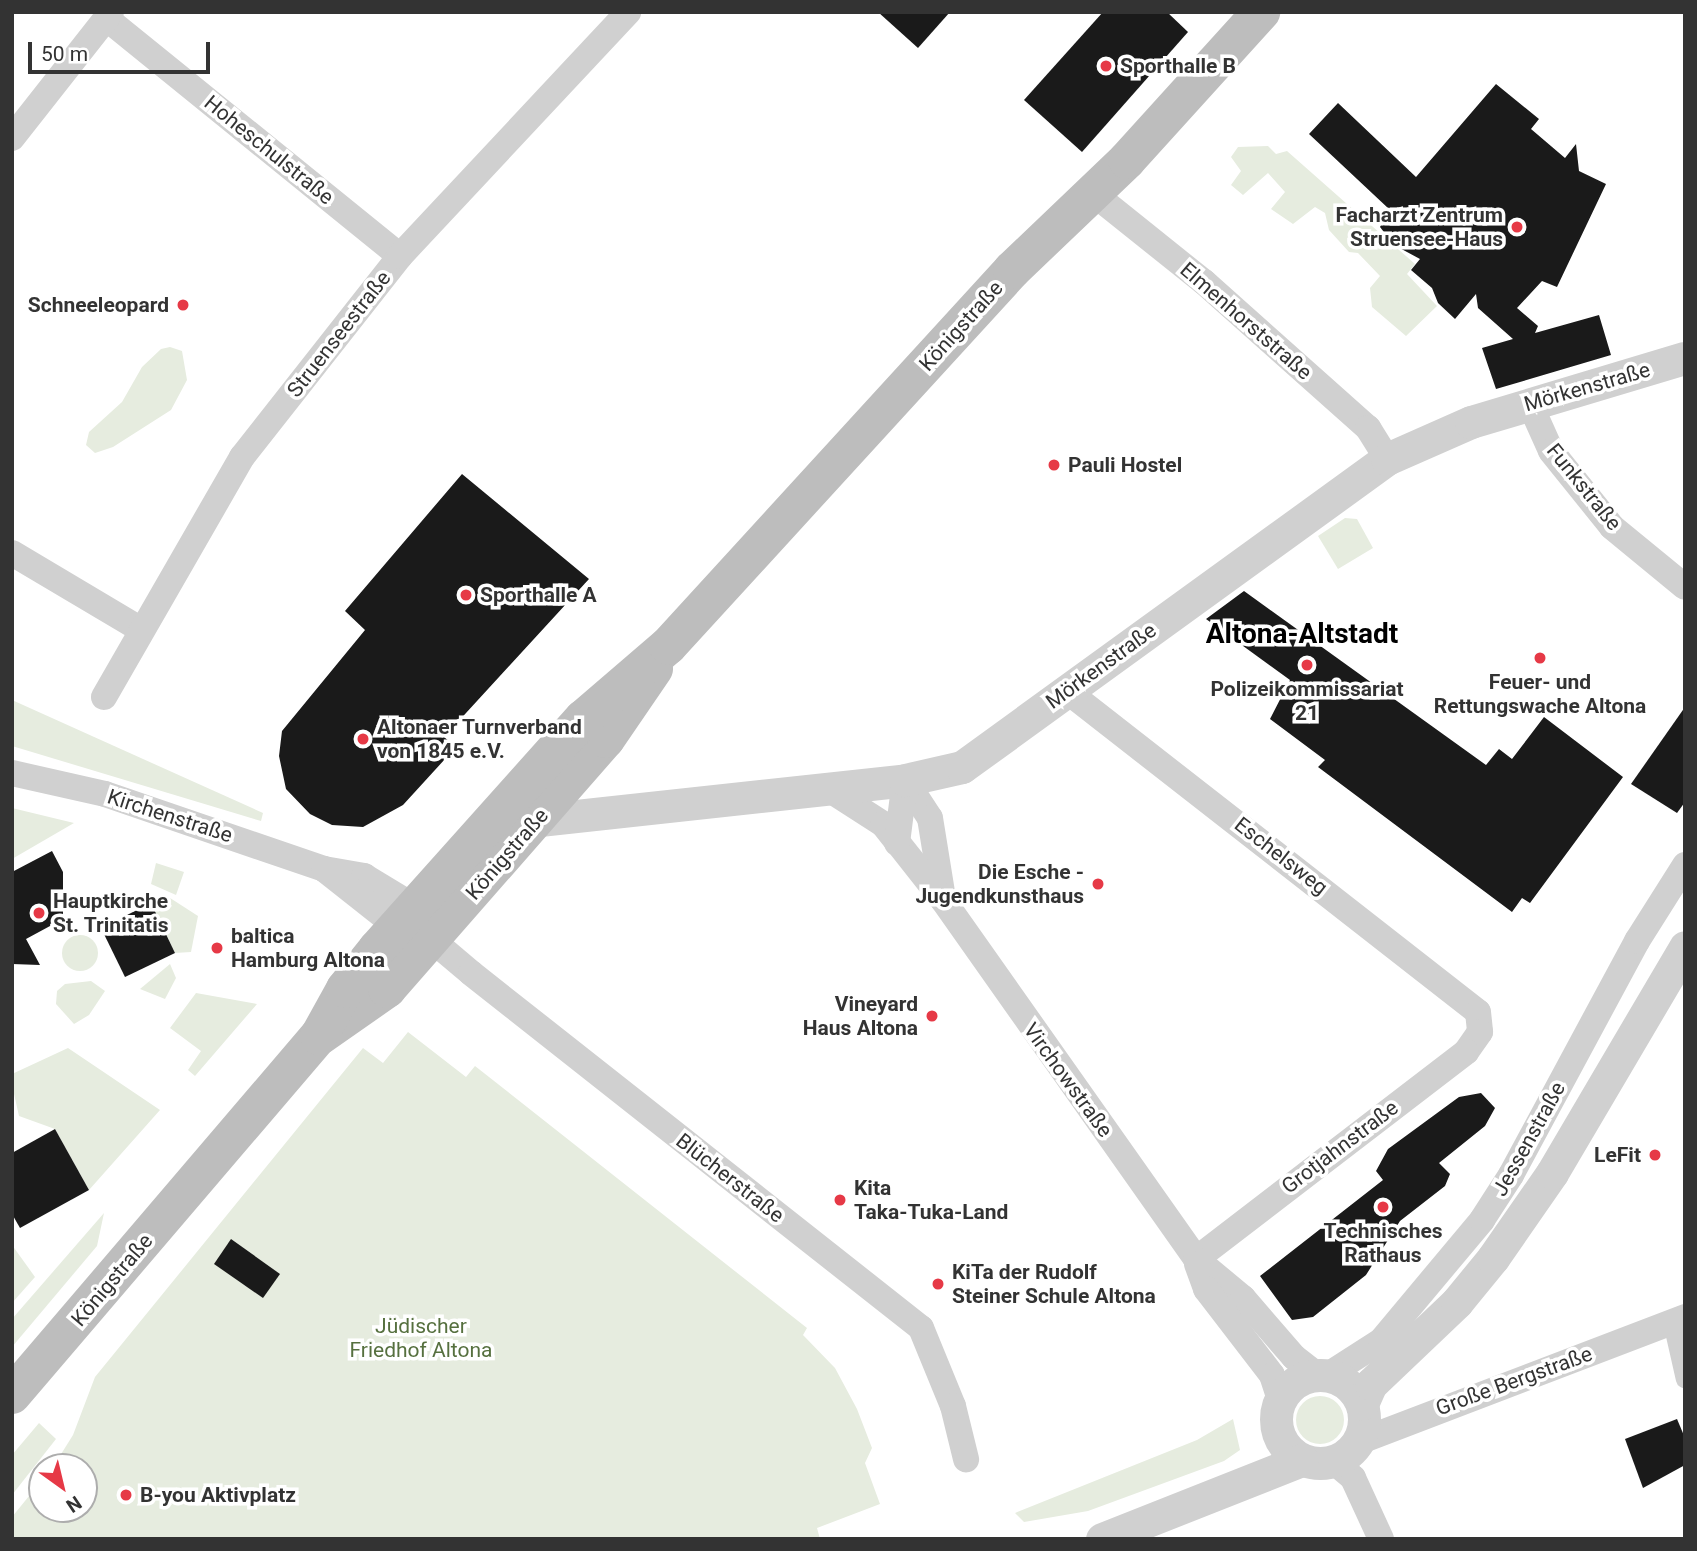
<!DOCTYPE html>
<meta charset="utf-8">
<style>
body{margin:0}
#map{position:relative;width:1697px;height:1551px;overflow:hidden;background:#fff;font-family:Roboto,sans-serif}
div>[style]{position:absolute}
.green>*{inset:0;background:#e6ecdf}
.round{border-radius:50%}
.building>*{inset:0;background:#1a1a1a}
.pedestrian>*{height:19px;margin:-9.5px;padding:0 9.5px;transform-origin:9.5px;border-radius:9.5px;background:#d0d0d0}
.minor>*{height:26px;margin:-13px;padding:0 13px;transform-origin:13px;border-radius:13px;background:#d0d0d0}
.tertiary>*{height:33px;margin:-16.5px;padding:0 16.5px;transform-origin:16.5px;border-radius:16.5px;background:#d0d0d0}
.tertiary>.ring{margin:-16.5px;padding:0;box-sizing:content-box;background:none;border:33px solid #d0d0d0;border-radius:50%}
.secondary>*{height:38px;margin:-19px;padding:0 19px;transform-origin:19px;border-radius:19px;background:#bdbdbd}
.dots>*{width:19px;height:19px;translate:-50% -50%;box-sizing:border-box;border:4px solid #fff;border-radius:50%}
span{translate:-50% -50%;white-space:nowrap;text-align:center;line-height:1.15;-webkit-text-stroke:7px #fff;paint-order:stroke}
.poi-label{font-size:21px;color:#333;font-weight:700}
.left{translate:0 -50%;text-align:left}
.right{translate:-100% -50%;text-align:right}
.street-label{font-size:21px;color:#333}
.park-label{font-size:21px;color:#56703f}
.district-label{font-size:28px;color:#000;font-weight:700}
.frame{position:absolute;inset:0;border:14px solid #333;pointer-events:none}
.north{position:absolute;left:28px;top:1453px;width:70px;height:70px;box-sizing:border-box;background:#fff;border:2px solid #adadad;border-radius:50%;rotate:146deg;font-size:19px;font-weight:700;line-height:28px;text-align:center;color:#333}
.north::after{content:'';display:block;margin:auto;width:24px;height:32px;background:#e63946;clip-path:polygon(50% 0,100% 100%,50% 72%,0 100%)}
.scale{position:absolute;left:28px;top:42px;width:182px;height:32px;box-sizing:border-box;border:4px solid #333;border-top:0;padding-left:9px;font-size:21px;line-height:24px;white-space:nowrap;color:#333;-webkit-text-stroke:5px #fff;paint-order:stroke}
</style>
<div id="map">
<div class="green">
<div style="clip-path:polygon(1268px 146px,1276px 154px,1287px 151px,1415px 264px,1407px 274px,1437px 306px,1406px 336px,1372px 307px,1370px 288px,1380px 276px,1358px 253px,1349px 252px,1329px 230px,1325px 213px,1315px 207px,1293px 224px,1271px 209px,1285px 192px,1268px 173px,1243px 195px,1231px 185px,1241px 171px,1231px 157px,1238px 147px)"></div>
<div style="clip-path:polygon(170px 347px,182px 351px,187px 380px,171px 410px,113px 447px,95px 453px,86px 445px,89px 432px,122px 402px,142px 367px,161px 349px)"></div>
<div style="clip-path:polygon(1345px 518px,1357px 519px,1373px 548px,1338px 569px,1318px 536px)"></div>
<div style="clip-path:polygon(12px 700px,263px 813px,261px 821px,12px 746px)"></div>
<div style="clip-path:polygon(12px 808px,74px 823px,12px 859px)"></div>
<div style="clip-path:polygon(156px 863px,184px 872px,176px 895px,151px 884px)"></div>
<div style="clip-path:polygon(167px 896px,198px 916px,191px 952px,175px 953px,151px 903px)"></div>
<div class="round" style="left:62px;top:935px;width:36px;height:36px"></div>
<div style="clip-path:polygon(170px 964px,176px 978px,165px 999px,140px 989px)"></div>
<div style="clip-path:polygon(91px 981px,105px 991px,89px 1015px,74px 1024px,56px 1004px,57px 991px,65px 984px)"></div>
<div style="clip-path:polygon(196px 993px,257px 1004px,195px 1076px,188px 1070px,201px 1051px,170px 1028px)"></div>
<div style="clip-path:polygon(408px 1032px,466px 1077px,475px 1066px,807px 1328px,803px 1335px,835px 1368px,857px 1409px,872px 1448px,865px 1463px,880px 1504px,817px 1528px,820px 1539px,12px 1539px,12px 1517px,42px 1480px,42px 1509px,84px 1509px,84px 1467px,53px 1467px,73px 1435px,95px 1377px,363px 1048px,383px 1063px)"></div>
<div style="clip-path:polygon(68px 1048px,160px 1110px,89px 1190px,55px 1129px,19px 1116px,12px 1085px,12px 1074px)"></div>
<div style="clip-path:polygon(104px 1213px,97px 1246px,12px 1347px,12px 1319px)"></div>
<div style="clip-path:polygon(12px 1245px,35px 1277px,12px 1303px)"></div>
<div class="round" style="left:1296px;top:1396px;width:48px;height:48px"></div>
<div style="clip-path:polygon(1233px 1419px,1240px 1450px,1224px 1461px,1088px 1511px,1024px 1522px,1015px 1513px,1197px 1440px)"></div>
<div style="clip-path:polygon(39px 1423px,56px 1439px,12px 1495px,12px 1455px)"></div>
</div>
<div class="building">
<div style="clip-path:polygon(878px 12px,950px 12px,918px 48px)"></div>
<div style="clip-path:polygon(1103px 12px,1167px 12px,1188px 32px,1082px 152px,1024px 100px)"></div>
<div style="clip-path:polygon(1496px 84px,1539px 119px,1531px 129px,1565px 158px,1576px 144px,1579px 171px,1606px 184px,1557px 287px,1542px 281px,1517px 308px,1538px 326px,1535px 333px,1599px 315px,1611px 355px,1496px 389px,1482px 348px,1513px 339px,1478px 308px,1476px 294px,1455px 319px,1438px 303px,1432px 288px,1411px 270px,1420px 259px,1394px 245px,1380px 227px,1389px 209px,1309px 134px,1338px 103px,1416px 177px)"></div>
<div style="clip-path:polygon(462px 474px,589px 579px,444px 737px,456px 747px,403px 805px,363px 827px,332px 825px,310px 814px,286px 789px,279px 756px,282px 731px,365px 630px,345px 611px)"></div>
<div style="clip-path:polygon(1244px 591px,1486px 765px,1499px 749px,1512px 759px,1544px 717px,1623px 777px,1530px 903px,1522px 898px,1512px 912px,1318px 767px,1325px 760px,1270px 719px,1290px 680px,1206px 619px)"></div>
<div style="clip-path:polygon(1685px 707px,1685px 802px,1677px 813px,1631px 784px)"></div>
<div style="clip-path:polygon(52px 851px,63px 872px,63px 919px,26px 939px,40px 965px,12px 964px,12px 872px)"></div>
<div style="clip-path:polygon(151px 903px,175px 953px,125px 977px,101px 928px)"></div>
<div style="clip-path:polygon(1481px 1093px,1495px 1108px,1485px 1126px,1439px 1163px,1450px 1174px,1445px 1186px,1400px 1221px,1366px 1275px,1313px 1317px,1292px 1320px,1260px 1276px,1383px 1180px,1376px 1171px,1388px 1149px,1459px 1097px)"></div>
<div style="clip-path:polygon(55px 1129px,89px 1190px,20px 1228px,12px 1214px,12px 1153px)"></div>
<div style="clip-path:polygon(231px 1239px,280px 1274px,263px 1298px,214px 1264px)"></div>
<div style="clip-path:polygon(1677px 1419px,1685px 1438px,1685px 1465px,1643px 1488px,1625px 1439px)"></div>
</div>
<div class="pedestrian">
<div style="left:1672px;top:1322px;width:58px;rotate:77.2deg"></div>
</div>
<div class="minor">
<div style="left:106px;top:18px;width:378px;rotate:39deg"></div>
<div style="left:12px;top:138px;width:160px;rotate:-51.8deg"></div>
<div style="left:1094px;top:194px;width:141px;rotate:38.7deg"></div>
<div style="left:1204px;top:282px;width:220px;rotate:41.7deg"></div>
<div style="left:1368px;top:428px;width:36px;rotate:58deg"></div>
<div style="left:1530px;top:404px;width:51px;rotate:65.9deg"></div>
<div style="left:1551px;top:451px;width:97px;rotate:51.2deg"></div>
<div style="left:1612px;top:527px;width:94px;rotate:39.4deg"></div>
<div style="left:12px;top:553px;width:149px;rotate:30.7deg"></div>
<div style="left:1067px;top:691px;width:521px;rotate:37.99deg"></div>
<div style="left:1478px;top:1012px;width:20px;rotate:84deg"></div>
<div style="left:1480px;top:1032px;width:24px;rotate:125deg"></div>
<div style="left:1466px;top:1052px;width:340px;rotate:142.5deg"></div>
<div style="left:104px;top:697px;width:277px;rotate:-60.1deg"></div>
<div style="left:242px;top:457px;width:256px;rotate:-51.8deg"></div>
<div style="left:400px;top:256px;width:334px;rotate:-46.9deg"></div>
<div style="left:12px;top:773px;width:95px;rotate:12.7deg"></div>
<div style="left:105px;top:794px;width:231px;rotate:18.9deg"></div>
<div style="left:324px;top:869px;width:41px;rotate:9.9deg"></div>
<div style="left:364px;top:876px;width:60px;rotate:31.3deg"></div>
<div style="left:415px;top:907px;width:37px;rotate:63deg"></div>
<div style="left:432px;top:940px;width:51px;rotate:40.2deg"></div>
<div style="left:471px;top:973px;width:573px;rotate:38.27deg"></div>
<div style="left:921px;top:1328px;width:84px;rotate:67.7deg"></div>
<div style="left:953px;top:1406px;width:55px;rotate:76.2deg"></div>
<div style="left:905px;top:780px;width:45px;rotate:56.7deg"></div>
<div style="left:930px;top:818px;width:81px;rotate:80.8deg"></div>
<div style="left:827px;top:788px;width:67px;rotate:32.7deg"></div>
<div style="left:883px;top:824px;width:97px;rotate:51.7deg"></div>
<div style="left:943px;top:900px;width:439px;rotate:54.8deg"></div>
<div style="left:1196px;top:1259px;width:61px;rotate:39.7deg"></div>
<div style="left:1243px;top:1298px;width:78px;rotate:49.2deg"></div>
<div style="left:1294px;top:1357px;width:29px;rotate:38deg"></div>
<div style="left:897px;top:843px;width:64px;rotate:-82.8deg"></div>
<div style="left:324px;top:869px;width:110px;rotate:38.3deg"></div>
<div style="left:1197px;top:1264px;width:27px;rotate:70deg"></div>
<div style="left:1206px;top:1289px;width:108px;rotate:52.5deg"></div>
<div style="left:1272px;top:1375px;width:26px;rotate:72deg"></div>
<div style="left:1328px;top:1375px;width:63px;rotate:-32.7deg"></div>
<div style="left:1381px;top:1341px;width:158px;rotate:-50.1deg"></div>
<div style="left:1482px;top:1220px;width:54px;rotate:-57.2deg"></div>
<div style="left:1511px;top:1175px;width:266px;rotate:-61.7deg"></div>
<div style="left:1637px;top:941px;width:90px;rotate:-57.7deg"></div>
<div style="left:1358px;top:1442px;width:350px;rotate:-20.9deg"></div>
<div style="left:1333px;top:1461px;width:26px;rotate:40deg"></div>
<div style="left:1353px;top:1478px;width:67px;rotate:65.3deg"></div>
</div>
<div class="tertiary">
<div style="left:521px;top:822px;width:386px;rotate:-6.2deg"></div>
<div style="left:905px;top:780px;width:58px;rotate:-12.8deg"></div>
<div style="left:962px;top:767px;width:525px;rotate:-35.93deg"></div>
<div style="left:1387px;top:459px;width:92px;rotate:-23.8deg"></div>
<div style="left:1471px;top:422px;width:223px;rotate:-16.7deg"></div>
<div class="ring" style="left:1276px;top:1375px;width:55px;height:55px"></div>
<div style="left:1362px;top:1404px;width:22px;rotate:-66deg"></div>
<div style="left:1371px;top:1384px;width:119px;rotate:-43.6deg"></div>
<div style="left:1457px;top:1302px;width:57px;rotate:-50.7deg"></div>
<div style="left:1493px;top:1258px;width:103px;rotate:-55.2deg"></div>
<div style="left:1552px;top:1173px;width:262px;rotate:-59.5deg"></div>
<div style="left:1102px;top:1539px;width:215px;rotate:-21.6deg"></div>
</div>
<div class="secondary">
<div style="left:320px;top:1036px;width:82px;rotate:-35deg"></div>
<div style="left:387px;top:989px;width:332px;rotate:-48.8deg"></div>
<div style="left:606px;top:739px;width:85px;rotate:-55.6deg"></div>
<div style="left:12px;top:1395px;width:472px;rotate:-49.5deg"></div>
<div style="left:319px;top:1036px;width:54px;rotate:-61deg"></div>
<div style="left:345px;top:989px;width:51px;rotate:-51.3deg"></div>
<div style="left:377px;top:949px;width:309px;rotate:-48.2deg"></div>
<div style="left:583px;top:719px;width:112px;rotate:-40.7deg"></div>
<div style="left:668px;top:646px;width:510px;rotate:-47.54deg"></div>
<div style="left:1012px;top:270px;width:159px;rotate:-43.7deg"></div>
<div style="left:1127px;top:160px;width:200px;rotate:-47.8deg"></div>
</div>
<div class="dots">
<div style="left:1106px;top:66px;background:#e63946"></div>
<div style="left:1517px;top:227px;background:#e63946"></div>
<div style="left:183px;top:305px;background:#e63946"></div>
<div style="left:1054px;top:465px;background:#e63946"></div>
<div style="left:466px;top:595px;background:#e63946"></div>
<div style="left:1540px;top:658px;background:#e63946"></div>
<div style="left:1307px;top:665px;background:#e63946"></div>
<div style="left:363px;top:739px;background:#e63946"></div>
<div style="left:1098px;top:884px;background:#e63946"></div>
<div style="left:39px;top:913px;background:#e63946"></div>
<div style="left:217px;top:948px;background:#e63946"></div>
<div style="left:932px;top:1016px;background:#e63946"></div>
<div style="left:1655px;top:1155px;background:#e63946"></div>
<div style="left:840px;top:1200px;background:#e63946"></div>
<div style="left:1383px;top:1207px;background:#e63946"></div>
<div style="left:938px;top:1284px;background:#e63946"></div>
<div style="left:126px;top:1495px;background:#e63946"></div>
</div>
<div class="poi-label">
<span class="left" style="left:1120px;top:66px">Sporthalle B</span>
<span class="right" style="left:1503px;top:227px">Facharzt Zentrum<br>Struensee-Haus</span>
<span class="right" style="left:169px;top:305px">Schneeleopard</span>
<span class="left" style="left:1068px;top:465px">Pauli Hostel</span>
<span class="left" style="left:480px;top:595px">Sporthalle A</span>
<span style="left:1540px;top:694px">Feuer- und<br>Rettungswache Altona</span>
<span style="left:1307px;top:701px">Polizeikommissariat<br>21</span>
<span class="left" style="left:377px;top:739px">Altonaer Turnverband<br>von 1845 e.V.</span>
<span class="right" style="left:1084px;top:884px">Die Esche -<br>Jugendkunsthaus</span>
<span class="left" style="left:53px;top:913px">Hauptkirche<br>St. Trinitatis</span>
<span class="left" style="left:231px;top:948px">baltica<br>Hamburg Altona</span>
<span class="right" style="left:918px;top:1016px">Vineyard<br>Haus Altona</span>
<span class="right" style="left:1641px;top:1155px">LeFit</span>
<span class="left" style="left:854px;top:1200px">Kita<br>Taka-Tuka-Land</span>
<span style="left:1383px;top:1243px">Technisches<br>Rathaus</span>
<span class="left" style="left:952px;top:1284px">KiTa der Rudolf<br>Steiner Schule Altona</span>
<span class="left" style="left:140px;top:1495px">B-you Aktivplatz</span>
</div>
<div class="street-label">
<span style="left:269px;top:150px;rotate:39deg">Hoheschulstraße</span>
<span style="left:1246px;top:321px;rotate:41deg">Elmenhorststraße</span>
<span style="left:961px;top:326px;rotate:-48deg">Königstraße</span>
<span style="left:339px;top:334px;rotate:-52deg">Struenseestraße</span>
<span style="left:1587px;top:387px;rotate:-16deg">Mörkenstraße</span>
<span style="left:1584px;top:487px;rotate:51deg">Funkstraße</span>
<span style="left:1101px;top:666px;rotate:-36deg">Mörkenstraße</span>
<span style="left:170px;top:816px;rotate:18deg">Kirchenstraße</span>
<span style="left:507px;top:854px;rotate:-49deg">Königstraße</span>
<span style="left:1281px;top:856px;rotate:38deg">Eschelsweg</span>
<span style="left:1068px;top:1080px;rotate:54deg">Virchowstraße</span>
<span style="left:1529px;top:1139px;rotate:-61deg">Jessenstraße</span>
<span style="left:1340px;top:1147px;rotate:-37deg">Grotjahnstraße</span>
<span style="left:730px;top:1178px;rotate:38deg">Blücherstraße</span>
<span style="left:112px;top:1280px;rotate:-50deg">Königstraße</span>
<span style="left:1514px;top:1381px;rotate:-20deg">Große Bergstraße</span>
</div>
<div class="park-label">
<span style="left:421px;top:1338px">Jüdischer<br>Friedhof Altona</span>
</div>
<div class="district-label">
<span style="left:1302px;top:634px">Altona-Altstadt</span>
</div>
<div class="frame"></div>
<div class="north">N</div>
<div class="scale">50 m</div>
</div>
